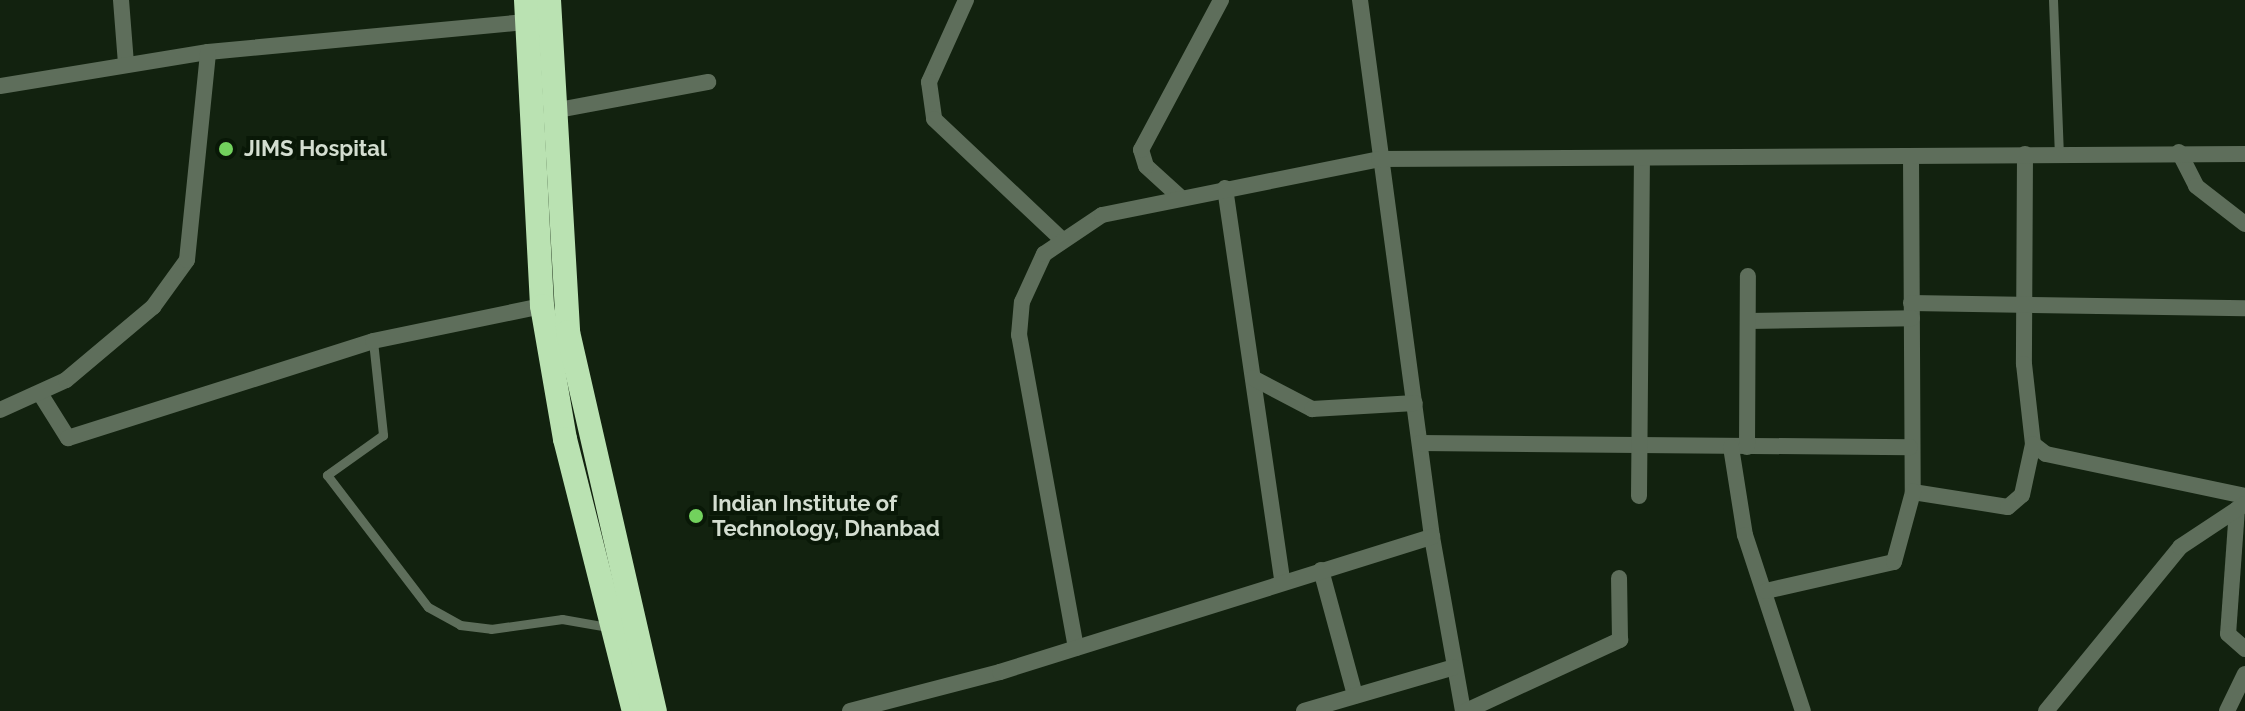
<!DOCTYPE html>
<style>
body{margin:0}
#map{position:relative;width:2245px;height:711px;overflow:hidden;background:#12220f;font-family:Raleway,sans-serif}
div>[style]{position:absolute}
.lane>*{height:9px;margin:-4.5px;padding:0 4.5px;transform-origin:4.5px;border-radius:4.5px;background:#5e6e5b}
.street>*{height:16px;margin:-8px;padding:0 8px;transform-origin:8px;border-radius:8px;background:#5e6e5b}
.highway>*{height:24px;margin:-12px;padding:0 12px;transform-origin:12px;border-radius:12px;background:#bae2b2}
.dots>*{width:22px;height:22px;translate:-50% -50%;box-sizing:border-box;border:4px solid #091807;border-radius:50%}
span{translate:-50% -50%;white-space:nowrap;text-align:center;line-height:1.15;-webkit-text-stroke:8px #091807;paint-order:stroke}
.poi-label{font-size:22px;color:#d3ddd0;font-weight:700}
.left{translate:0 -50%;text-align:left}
</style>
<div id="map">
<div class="lane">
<div style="left:2053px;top:0;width:154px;rotate:87.8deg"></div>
<div style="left:373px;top:341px;width:95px;rotate:83.9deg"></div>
<div style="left:383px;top:435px;width:69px;rotate:144.5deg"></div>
<div style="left:327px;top:475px;width:166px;rotate:52.6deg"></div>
<div style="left:428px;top:607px;width:37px;rotate:29deg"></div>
<div style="left:460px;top:625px;width:31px;rotate:7deg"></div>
<div style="left:491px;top:629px;width:72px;rotate:-8deg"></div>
<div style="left:562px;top:619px;width:47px;rotate:9.9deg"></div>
</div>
<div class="street">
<div style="left:121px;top:0;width:64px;rotate:85.5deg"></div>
<div style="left:966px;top:0;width:90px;rotate:114.3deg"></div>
<div style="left:929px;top:82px;width:37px;rotate:82deg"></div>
<div style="left:934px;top:119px;width:172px;rotate:43.3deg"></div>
<div style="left:1360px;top:0;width:542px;rotate:82.36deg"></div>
<div style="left:1432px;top:537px;width:177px;rotate:79.9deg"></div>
<div style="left:0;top:86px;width:211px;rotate:-9.3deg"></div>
<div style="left:208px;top:52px;width:320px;rotate:-5.4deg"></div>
<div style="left:553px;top:111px;width:158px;rotate:-10.6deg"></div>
<div style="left:2179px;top:152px;width:38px;rotate:63deg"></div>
<div style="left:2196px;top:186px;width:62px;rotate:37.8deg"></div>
<div style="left:2025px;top:154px;width:210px;rotate:90.3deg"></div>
<div style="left:2024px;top:364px;width:81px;rotate:83.6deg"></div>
<div style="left:2033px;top:444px;width:16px;rotate:38deg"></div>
<div style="left:2046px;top:454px;width:203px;rotate:11.9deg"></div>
<div style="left:1911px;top:157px;width:335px;rotate:89.7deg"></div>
<div style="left:1913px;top:492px;width:96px;rotate:9deg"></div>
<div style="left:2008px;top:507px;width:18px;rotate:-41deg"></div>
<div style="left:2022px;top:495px;width:52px;rotate:-77.8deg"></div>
<div style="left:1225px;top:188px;width:397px;rotate:81.7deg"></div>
<div style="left:1181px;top:198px;width:47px;rotate:-137.6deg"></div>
<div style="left:1146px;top:166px;width:17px;rotate:-107deg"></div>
<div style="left:1141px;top:150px;width:170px;rotate:-61.9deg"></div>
<div style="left:1911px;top:303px;width:334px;rotate:0.9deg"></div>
<div style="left:1748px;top:321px;width:164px;rotate:-1deg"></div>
<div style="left:1253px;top:378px;width:67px;rotate:27.7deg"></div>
<div style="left:1312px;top:409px;width:103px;rotate:-3.3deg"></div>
<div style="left:41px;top:395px;width:51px;rotate:57.9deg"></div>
<div style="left:68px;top:438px;width:320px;rotate:-17.6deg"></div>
<div style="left:373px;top:341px;width:173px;rotate:-11.7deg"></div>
<div style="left:0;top:410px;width:72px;rotate:-24.4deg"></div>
<div style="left:66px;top:380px;width:114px;rotate:-40deg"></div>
<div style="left:153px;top:307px;width:58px;rotate:-54.1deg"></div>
<div style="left:187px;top:260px;width:209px;rotate:-84.2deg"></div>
<div style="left:1420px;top:443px;width:490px;rotate:0.5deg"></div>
<div style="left:1731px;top:447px;width:89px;rotate:81deg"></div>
<div style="left:1745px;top:535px;width:185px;rotate:71.8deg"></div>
<div style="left:1747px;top:447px;width:171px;rotate:-89.7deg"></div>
<div style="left:1639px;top:496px;width:334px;rotate:-89.5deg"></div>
<div style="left:2237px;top:509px;width:125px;rotate:94.1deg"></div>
<div style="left:2228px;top:634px;width:23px;rotate:41deg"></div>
<div style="left:1321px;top:570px;width:130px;rotate:74.8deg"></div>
<div style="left:1766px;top:591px;width:131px;rotate:-12.8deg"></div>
<div style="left:1894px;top:562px;width:73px;rotate:-74.8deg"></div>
<div style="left:1076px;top:648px;width:318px;rotate:-100.3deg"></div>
<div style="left:1019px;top:335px;width:33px;rotate:-85deg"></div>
<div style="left:1022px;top:302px;width:53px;rotate:-65.4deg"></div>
<div style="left:1044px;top:254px;width:70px;rotate:-33.9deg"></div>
<div style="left:1102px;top:215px;width:283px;rotate:-11.4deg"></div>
<div style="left:1379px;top:159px;width:866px;rotate:-0.33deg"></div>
<div style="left:850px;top:711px;width:155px;rotate:-14.6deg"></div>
<div style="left:1000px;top:672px;width:453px;rotate:-17.4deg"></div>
<div style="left:1304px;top:711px;width:156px;rotate:-16.3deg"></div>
<div style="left:1466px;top:711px;width:170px;rotate:-24.8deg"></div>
<div style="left:1620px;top:640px;width:62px;rotate:-90.9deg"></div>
<div style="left:2046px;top:711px;width:212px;rotate:-50.7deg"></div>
<div style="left:2180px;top:547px;width:78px;rotate:-33.5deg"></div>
<div style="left:2227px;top:711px;width:41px;rotate:-64.1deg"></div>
</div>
<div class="highway">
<div style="left:526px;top:0;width:306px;rotate:87deg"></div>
<div style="left:542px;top:306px;width:135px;rotate:80.2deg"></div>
<div style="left:565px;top:439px;width:281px;rotate:75.8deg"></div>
<div style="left:549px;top:0;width:333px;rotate:86.7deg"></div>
<div style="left:568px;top:332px;width:389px;rotate:77.1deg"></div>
</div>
<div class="dots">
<div style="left:226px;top:149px;background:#72d25d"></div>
<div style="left:696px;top:516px;background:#72d25d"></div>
</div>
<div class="poi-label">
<span class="left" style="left:244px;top:149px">JIMS Hospital</span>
<span class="left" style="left:712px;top:516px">Indian Institute of<br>Technology, Dhanbad</span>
</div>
</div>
